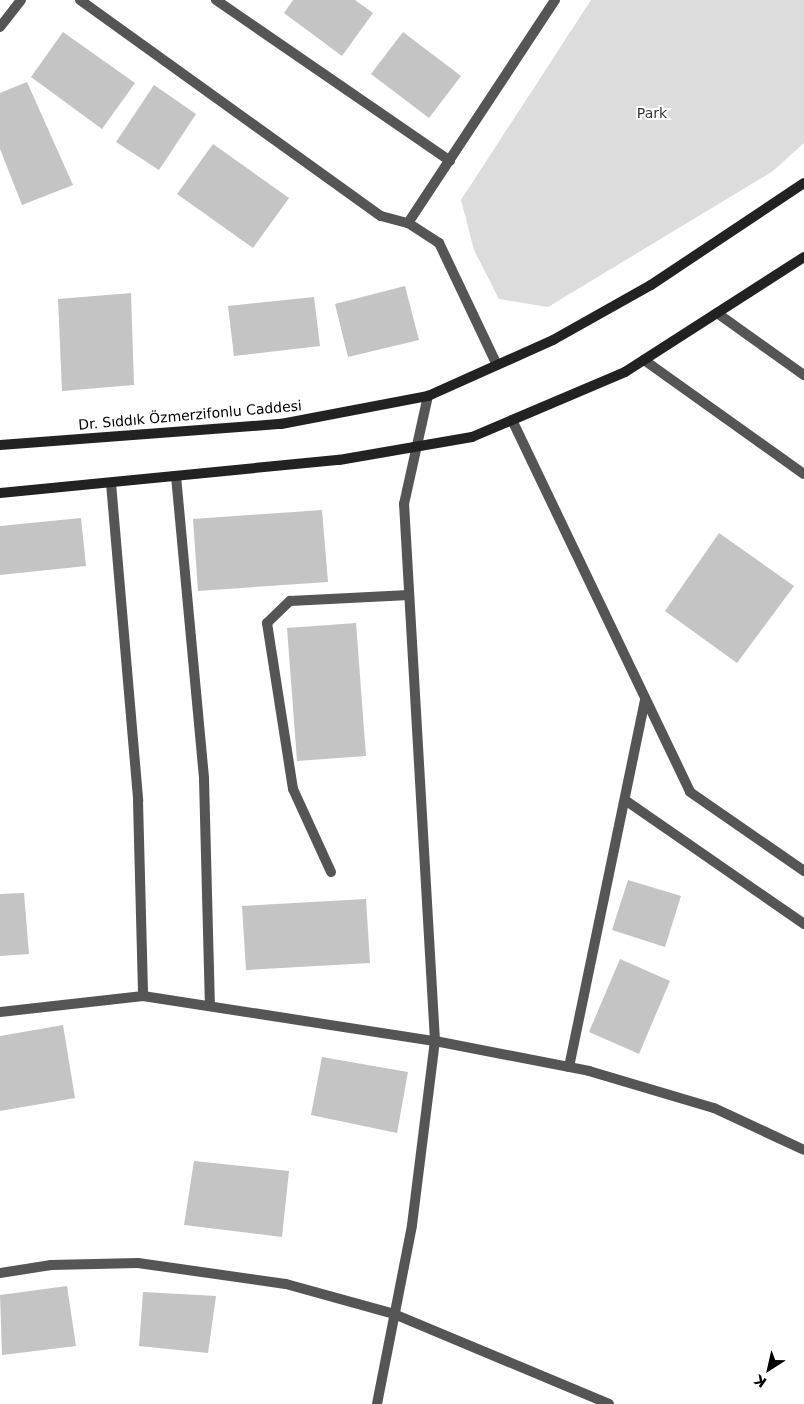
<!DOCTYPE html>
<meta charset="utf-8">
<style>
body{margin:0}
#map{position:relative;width:804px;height:1404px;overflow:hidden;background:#fff;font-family:"DejaVu Sans",sans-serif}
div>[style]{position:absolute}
.green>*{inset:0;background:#dcdcdc}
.building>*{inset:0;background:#c4c4c4}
.service>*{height:10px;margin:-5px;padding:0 5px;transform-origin:5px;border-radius:5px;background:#555}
.minor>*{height:10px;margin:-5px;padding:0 5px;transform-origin:5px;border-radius:5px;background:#555}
.secondary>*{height:10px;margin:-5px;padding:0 5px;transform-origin:5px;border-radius:5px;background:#222}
span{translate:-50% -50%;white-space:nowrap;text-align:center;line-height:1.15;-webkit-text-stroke:4px #fff;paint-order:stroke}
.park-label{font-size:14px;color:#333}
.street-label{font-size:14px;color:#000}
.north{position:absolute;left:744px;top:1344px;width:50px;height:50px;-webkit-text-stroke:4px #fff;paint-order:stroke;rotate:215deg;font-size:14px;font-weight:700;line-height:20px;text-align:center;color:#000}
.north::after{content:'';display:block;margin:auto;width:18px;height:22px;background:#000;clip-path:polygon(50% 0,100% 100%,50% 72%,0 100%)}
</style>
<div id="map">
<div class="green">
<div style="clip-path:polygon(591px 0,804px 0,804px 143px,773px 171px,548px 307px,499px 299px,474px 250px,461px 200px)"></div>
</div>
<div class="building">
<div style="clip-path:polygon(293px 0,355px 0,373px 13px,342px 56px,284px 13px)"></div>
<div style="clip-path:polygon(63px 32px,135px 83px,102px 129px,31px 77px)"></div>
<div style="clip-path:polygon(403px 32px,461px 76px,429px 118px,371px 74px)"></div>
<div style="clip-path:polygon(27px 82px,73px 185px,22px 205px,0 149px,0 93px)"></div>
<div style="clip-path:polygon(154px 85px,196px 114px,159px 170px,116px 142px)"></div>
<div style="clip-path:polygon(213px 144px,289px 198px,253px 248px,177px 194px)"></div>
<div style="clip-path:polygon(405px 286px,419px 340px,348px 357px,335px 304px)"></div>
<div style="clip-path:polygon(131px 293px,134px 385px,62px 391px,58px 299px)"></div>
<div style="clip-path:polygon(314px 297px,320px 346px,234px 356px,228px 306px)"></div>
<div style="clip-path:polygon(322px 510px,328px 582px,198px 591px,193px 519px)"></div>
<div style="clip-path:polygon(81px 518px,86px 566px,0 575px,0 526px)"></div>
<div style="clip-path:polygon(719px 533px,794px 586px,737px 663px,665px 611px)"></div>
<div style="clip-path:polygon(356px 623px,366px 756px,297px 761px,287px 628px)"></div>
<div style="clip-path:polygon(628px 880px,681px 896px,665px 947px,612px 930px)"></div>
<div style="clip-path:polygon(24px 893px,29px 954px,0 956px,0 894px)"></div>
<div style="clip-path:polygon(366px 899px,370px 963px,246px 970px,242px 906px)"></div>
<div style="clip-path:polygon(620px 959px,670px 981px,639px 1054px,589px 1032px)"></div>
<div style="clip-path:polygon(63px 1025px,75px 1098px,0 1111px,0 1036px)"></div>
<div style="clip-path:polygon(322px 1057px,408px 1072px,397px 1133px,311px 1115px)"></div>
<div style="clip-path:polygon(194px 1161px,289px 1171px,282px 1237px,184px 1225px)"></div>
<div style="clip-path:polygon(67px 1286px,76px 1346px,2px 1355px,0 1295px)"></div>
<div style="clip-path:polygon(143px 1292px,216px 1296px,208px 1353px,139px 1346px)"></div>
</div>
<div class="service">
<div style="left:331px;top:872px;width:91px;rotate:-114.6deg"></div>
<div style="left:293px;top:789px;width:168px;rotate:-98.9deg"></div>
<div style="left:267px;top:623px;width:32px;rotate:-44deg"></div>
<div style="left:290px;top:601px;width:119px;rotate:-2.9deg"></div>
</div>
<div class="minor">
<div style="left:80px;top:0;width:370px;rotate:35.7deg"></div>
<div style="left:381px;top:216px;width:28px;rotate:15deg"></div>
<div style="left:216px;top:0;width:284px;rotate:34.5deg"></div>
<div style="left:0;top:27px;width:34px;rotate:-52deg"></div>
<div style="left:717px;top:313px;width:107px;rotate:35.5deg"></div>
<div style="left:644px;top:360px;width:196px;rotate:35.5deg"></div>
<div style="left:497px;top:365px;width:135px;rotate:-115.4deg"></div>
<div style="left:439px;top:243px;width:37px;rotate:-147deg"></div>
<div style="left:408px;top:223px;width:267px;rotate:-56.6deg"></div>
<div style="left:512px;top:420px;width:412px;rotate:64.4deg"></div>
<div style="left:690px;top:792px;width:139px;rotate:34.7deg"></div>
<div style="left:176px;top:476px;width:304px;rotate:84.7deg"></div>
<div style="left:204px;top:779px;width:227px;rotate:88.5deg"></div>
<div style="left:111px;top:483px;width:319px;rotate:85.1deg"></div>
<div style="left:138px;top:801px;width:195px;rotate:88.5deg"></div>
<div style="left:625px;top:800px;width:218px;rotate:34.7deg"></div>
<div style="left:0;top:1012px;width:144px;rotate:-6.4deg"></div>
<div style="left:143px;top:996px;width:295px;rotate:8.8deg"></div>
<div style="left:435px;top:1041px;width:157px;rotate:11deg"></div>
<div style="left:589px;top:1071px;width:130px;rotate:16.5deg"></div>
<div style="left:714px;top:1108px;width:99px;rotate:25deg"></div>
<div style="left:569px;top:1067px;width:376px;rotate:-78.3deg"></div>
<div style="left:0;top:1273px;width:52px;rotate:-8.9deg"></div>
<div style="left:51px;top:1265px;width:87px;rotate:-1.3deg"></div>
<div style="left:138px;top:1263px;width:149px;rotate:8.1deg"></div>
<div style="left:286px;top:1284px;width:112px;rotate:15.5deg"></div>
<div style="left:394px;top:1314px;width:233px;rotate:22.7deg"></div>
<div style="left:377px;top:1404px;width:182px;rotate:-78.9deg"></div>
<div style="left:412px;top:1225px;width:185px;rotate:-82.9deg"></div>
<div style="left:435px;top:1041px;width:538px;rotate:-93.3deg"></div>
<div style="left:404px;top:504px;width:111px;rotate:-77.5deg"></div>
</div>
<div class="secondary">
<div style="left:0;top:445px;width:282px;rotate:-4.3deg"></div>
<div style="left:281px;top:424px;width:150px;rotate:-10.8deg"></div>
<div style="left:428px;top:396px;width:137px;rotate:-24.1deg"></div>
<div style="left:553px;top:340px;width:112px;rotate:-29.3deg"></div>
<div style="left:651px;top:285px;width:184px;rotate:-33.7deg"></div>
<div style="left:0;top:493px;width:341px;rotate:-5.6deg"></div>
<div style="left:339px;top:460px;width:135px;rotate:-9.8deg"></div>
<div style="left:472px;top:437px;width:166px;rotate:-23deg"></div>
<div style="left:625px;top:372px;width:213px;rotate:-32.7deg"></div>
</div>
<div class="park-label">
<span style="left:652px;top:113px">Park</span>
</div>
<div class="street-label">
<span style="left:190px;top:415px;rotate:-5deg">Dr. Sıddık Özmerzifonlu Caddesi</span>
</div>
<div class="north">K</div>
</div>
